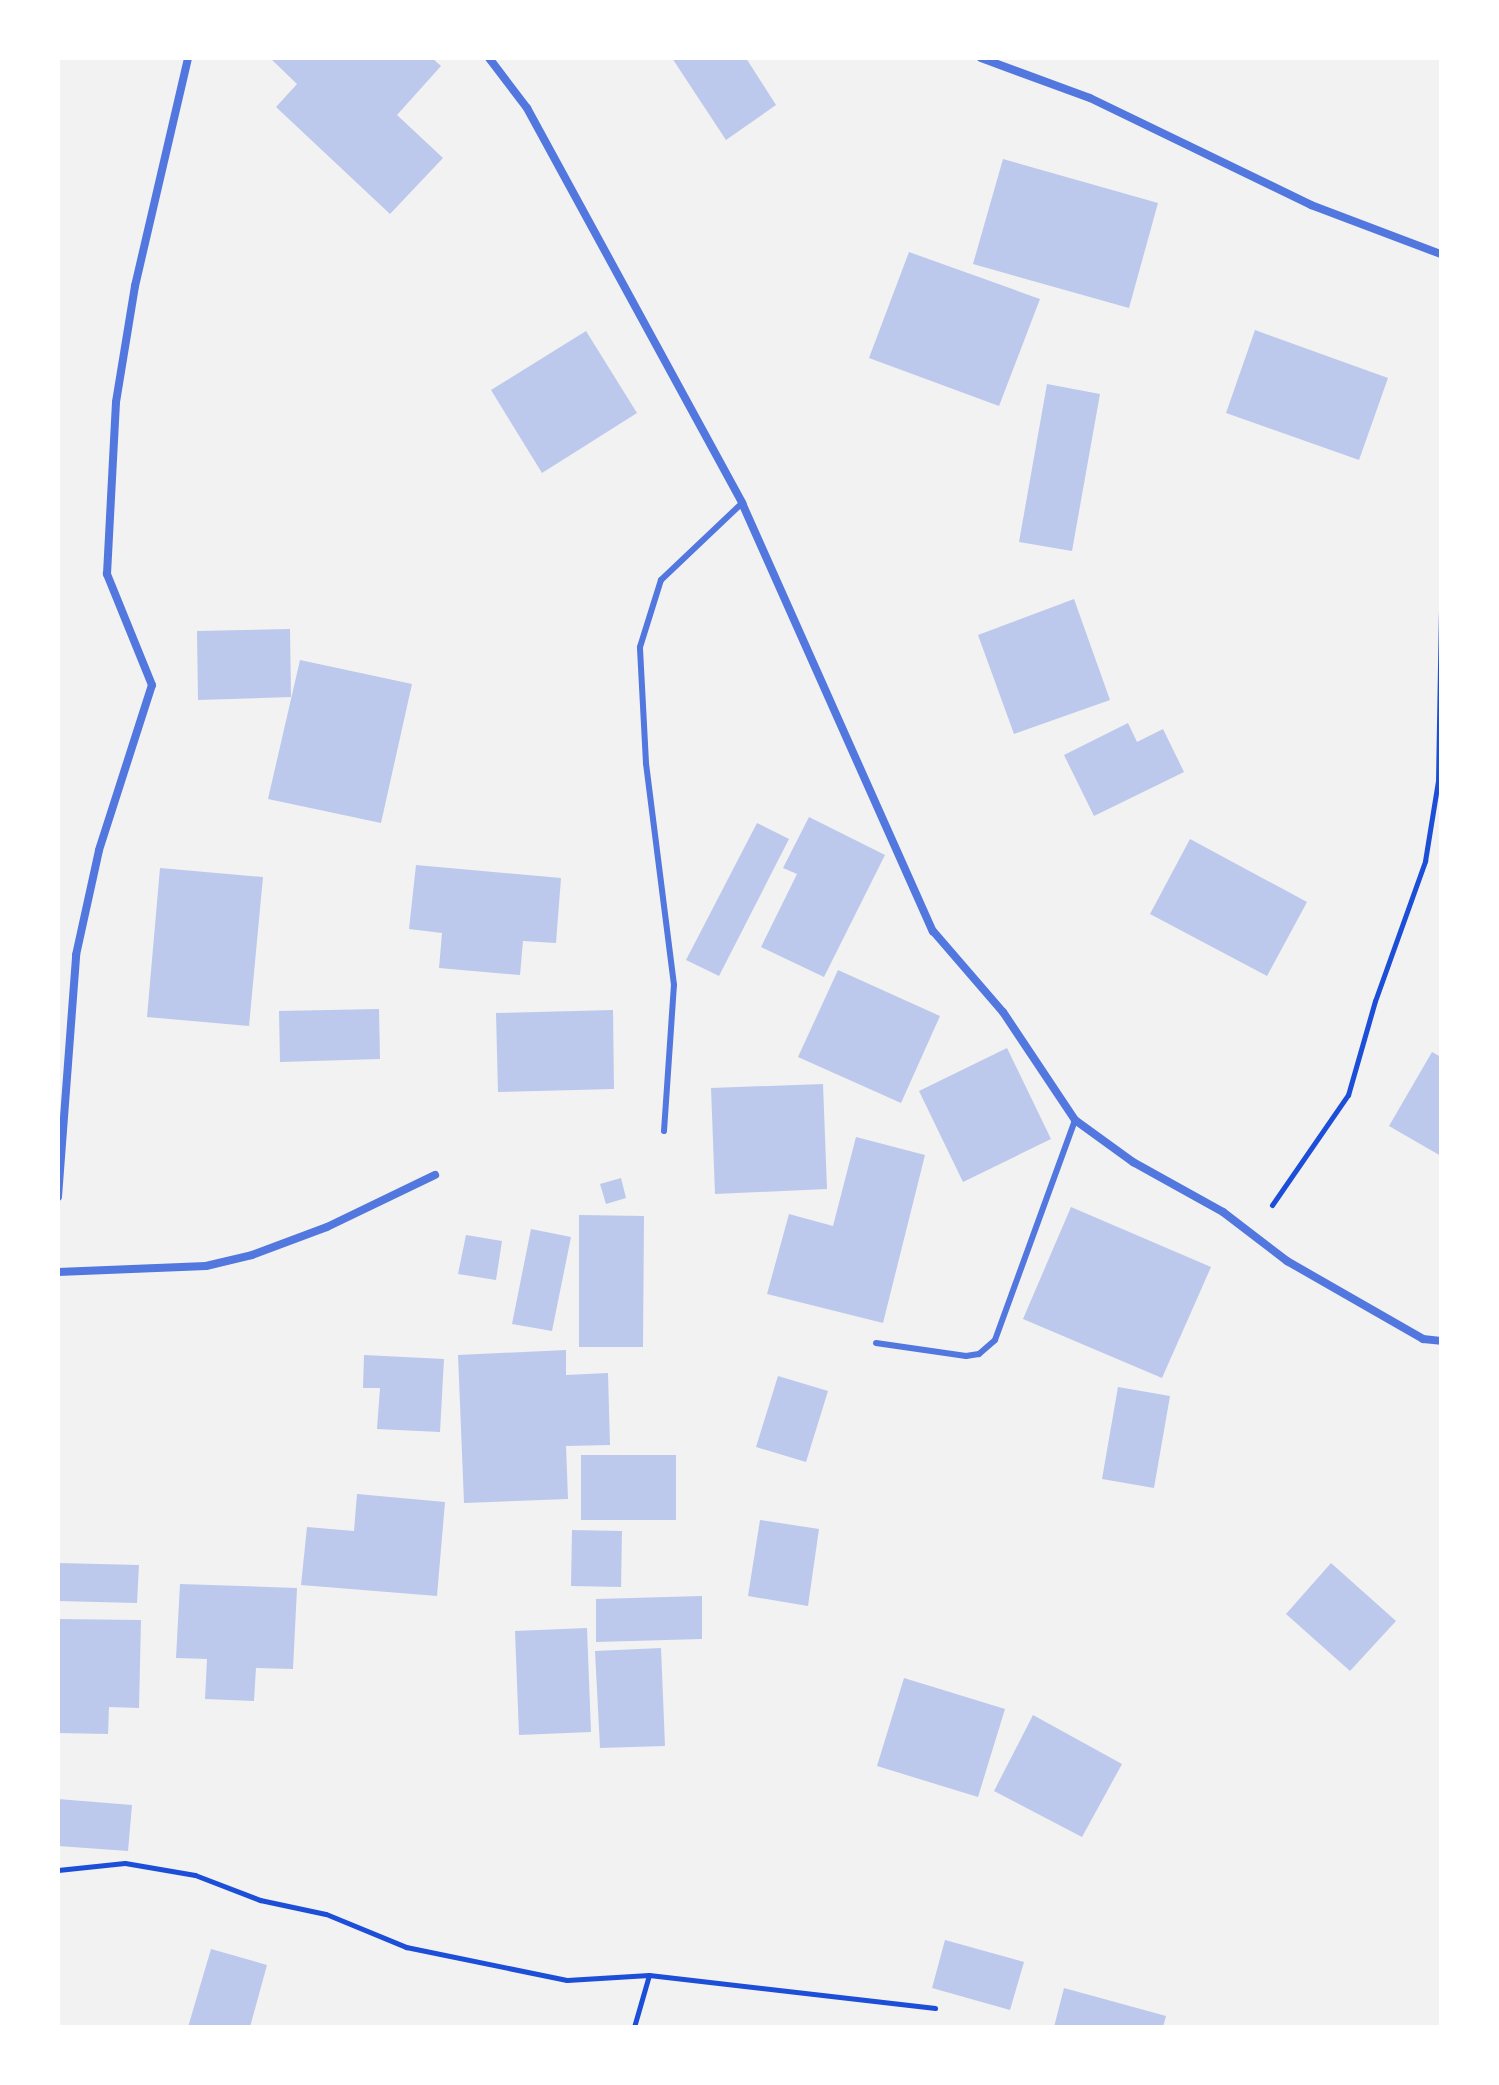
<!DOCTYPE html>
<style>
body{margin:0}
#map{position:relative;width:1499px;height:2085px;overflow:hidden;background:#f2f2f2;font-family:"PT Sans",sans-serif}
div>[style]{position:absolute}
.building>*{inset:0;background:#bdc9ec}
.path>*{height:5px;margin:-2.5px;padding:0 2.5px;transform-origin:2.5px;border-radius:2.5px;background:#1d4ed8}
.service>*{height:6px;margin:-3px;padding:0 3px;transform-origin:3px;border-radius:3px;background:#5277de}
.minor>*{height:8px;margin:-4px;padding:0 4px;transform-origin:4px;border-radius:4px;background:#5277de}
span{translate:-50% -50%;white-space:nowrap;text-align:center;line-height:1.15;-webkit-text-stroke:6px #fff;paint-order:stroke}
.frame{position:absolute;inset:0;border:60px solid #fff;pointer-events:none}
</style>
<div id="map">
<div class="building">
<div style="clip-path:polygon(270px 58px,432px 58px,441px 66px,397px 115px,443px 158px,390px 214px,276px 107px,297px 84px)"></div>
<div style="clip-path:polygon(672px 58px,746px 58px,776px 105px,726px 140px)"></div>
<div style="clip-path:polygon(1003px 159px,1158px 203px,1129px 308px,973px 264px)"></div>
<div style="clip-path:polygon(909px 252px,1040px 299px,999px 406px,869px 358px)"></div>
<div style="clip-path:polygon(1255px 330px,1388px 378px,1359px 460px,1226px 413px)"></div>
<div style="clip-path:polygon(586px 331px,637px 413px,542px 473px,491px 390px)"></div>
<div style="clip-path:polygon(1047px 384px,1100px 394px,1072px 551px,1019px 542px)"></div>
<div style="clip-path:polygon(1074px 599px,1110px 700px,1014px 734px,978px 635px)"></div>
<div style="clip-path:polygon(290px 629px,291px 697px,198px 700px,197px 631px)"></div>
<div style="clip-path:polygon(300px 660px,412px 684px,381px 823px,268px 799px)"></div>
<div style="clip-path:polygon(1128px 723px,1137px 742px,1163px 729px,1184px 772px,1094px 816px,1064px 755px)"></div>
<div style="clip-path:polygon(809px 817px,885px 855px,824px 977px,761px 947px,797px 874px,783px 868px)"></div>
<div style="clip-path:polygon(757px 823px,789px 839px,719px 976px,686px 960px)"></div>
<div style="clip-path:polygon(1190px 839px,1307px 902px,1267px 976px,1150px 914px)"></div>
<div style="clip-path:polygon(416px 865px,561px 878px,556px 943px,523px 941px,520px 975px,439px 968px,442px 933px,409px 929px)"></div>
<div style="clip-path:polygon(160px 868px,263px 877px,249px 1026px,147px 1017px)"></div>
<div style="clip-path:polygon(838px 970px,940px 1016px,901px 1103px,798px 1057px)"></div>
<div style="clip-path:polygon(379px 1009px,380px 1059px,280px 1062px,279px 1011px)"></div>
<div style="clip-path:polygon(613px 1010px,614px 1089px,498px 1092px,496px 1013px)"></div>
<div style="clip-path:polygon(1007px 1048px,1051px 1139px,963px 1182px,919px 1091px)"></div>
<div style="clip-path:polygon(1432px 1052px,1441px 1057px,1441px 1156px,1389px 1126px)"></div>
<div style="clip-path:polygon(823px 1084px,827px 1189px,715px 1194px,711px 1088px)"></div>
<div style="clip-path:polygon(856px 1137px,925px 1155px,883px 1323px,767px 1294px,789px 1214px,833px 1226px)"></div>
<div style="clip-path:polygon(621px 1178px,626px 1198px,606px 1204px,600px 1184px)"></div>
<div style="clip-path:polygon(1071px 1207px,1211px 1267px,1162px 1378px,1023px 1319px)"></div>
<div style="clip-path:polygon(579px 1215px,644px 1216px,643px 1347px,579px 1347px)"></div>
<div style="clip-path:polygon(531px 1229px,571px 1237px,552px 1331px,512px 1324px)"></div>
<div style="clip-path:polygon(466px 1235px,502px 1241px,496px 1280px,458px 1274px)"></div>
<div style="clip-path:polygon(566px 1350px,566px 1375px,608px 1373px,610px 1445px,566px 1446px,568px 1499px,464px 1503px,458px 1355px)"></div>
<div style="clip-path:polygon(364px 1355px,444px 1359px,440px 1432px,377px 1429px,380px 1388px,363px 1388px)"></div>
<div style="clip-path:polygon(778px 1376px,828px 1391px,806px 1462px,756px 1447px)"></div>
<div style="clip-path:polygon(1118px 1387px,1170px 1396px,1154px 1488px,1102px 1479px)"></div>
<div style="clip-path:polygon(581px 1455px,676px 1455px,676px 1520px,581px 1520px)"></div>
<div style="clip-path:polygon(357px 1494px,445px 1502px,437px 1596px,301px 1585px,307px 1527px,354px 1531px)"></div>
<div style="clip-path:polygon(760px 1520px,819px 1529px,808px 1606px,748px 1596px)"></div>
<div style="clip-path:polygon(572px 1530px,622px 1531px,621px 1587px,571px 1586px)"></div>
<div style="clip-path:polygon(58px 1563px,139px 1565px,137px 1603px,58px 1601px)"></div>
<div style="clip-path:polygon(1331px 1563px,1396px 1621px,1350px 1671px,1286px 1614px)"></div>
<div style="clip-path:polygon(180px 1584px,297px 1588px,293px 1669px,256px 1668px,254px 1701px,205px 1699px,207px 1659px,176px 1658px)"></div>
<div style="clip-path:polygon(702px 1596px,702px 1639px,596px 1642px,596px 1599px)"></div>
<div style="clip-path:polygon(58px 1619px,141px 1620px,139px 1708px,109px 1707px,108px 1734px,58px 1733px)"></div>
<div style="clip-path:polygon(587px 1628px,591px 1732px,519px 1735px,515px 1631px)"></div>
<div style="clip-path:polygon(661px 1648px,665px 1746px,600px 1748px,595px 1651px)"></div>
<div style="clip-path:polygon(904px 1678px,1005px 1709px,978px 1797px,877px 1766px)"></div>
<div style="clip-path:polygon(1033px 1715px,1122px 1764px,1082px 1837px,994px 1791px)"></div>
<div style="clip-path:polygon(58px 1799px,132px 1805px,128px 1851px,58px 1846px)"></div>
<div style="clip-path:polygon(945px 1940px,1024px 1962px,1010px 2010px,932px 1988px)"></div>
<div style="clip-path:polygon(211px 1949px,267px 1965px,250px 2027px,188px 2027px)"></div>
<div style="clip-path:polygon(1064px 1988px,1166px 2016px,1163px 2027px,1054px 2027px)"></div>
</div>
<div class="path">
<div style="left:1272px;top:1205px;width:134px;rotate:-55.4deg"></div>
<div style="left:1348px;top:1095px;width:98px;rotate:-74deg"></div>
<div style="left:1375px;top:1001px;width:149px;rotate:-70.3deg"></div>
<div style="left:1425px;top:861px;width:81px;rotate:-80.8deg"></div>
<div style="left:1438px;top:781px;width:170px;rotate:-89deg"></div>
<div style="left:58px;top:1870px;width:67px;rotate:-6deg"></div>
<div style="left:125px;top:1863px;width:71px;rotate:9.7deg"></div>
<div style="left:195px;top:1875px;width:70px;rotate:21deg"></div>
<div style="left:260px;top:1900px;width:67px;rotate:12deg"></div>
<div style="left:326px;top:1914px;width:87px;rotate:22.4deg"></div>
<div style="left:406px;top:1947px;width:164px;rotate:11.6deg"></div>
<div style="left:567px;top:1980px;width:82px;rotate:-3.5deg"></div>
<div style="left:649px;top:1975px;width:288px;rotate:6.6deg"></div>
<div style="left:634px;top:2027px;width:54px;rotate:-73.9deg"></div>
</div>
<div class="service">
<div style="left:664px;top:1131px;width:146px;rotate:-86.1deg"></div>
<div style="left:674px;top:985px;width:224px;rotate:-97.2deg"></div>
<div style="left:646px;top:763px;width:116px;rotate:-93deg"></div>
<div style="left:640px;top:647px;width:70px;rotate:-72.6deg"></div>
<div style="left:661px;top:580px;width:112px;rotate:-43.5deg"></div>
<div style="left:876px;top:1343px;width:91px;rotate:8.2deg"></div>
<div style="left:966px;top:1356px;width:13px;rotate:-9deg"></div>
<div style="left:979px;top:1354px;width:21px;rotate:-41deg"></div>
<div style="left:995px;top:1340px;width:234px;rotate:-70deg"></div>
</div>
<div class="minor">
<div style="left:489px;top:58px;width:63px;rotate:52.8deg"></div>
<div style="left:527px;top:108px;width:450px;rotate:61.4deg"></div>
<div style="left:742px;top:503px;width:469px;rotate:66deg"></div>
<div style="left:933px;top:931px;width:107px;rotate:49.2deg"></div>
<div style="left:1003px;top:1012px;width:130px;rotate:56.3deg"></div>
<div style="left:1075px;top:1120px;width:72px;rotate:35.9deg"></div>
<div style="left:1133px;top:1162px;width:103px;rotate:29.1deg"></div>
<div style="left:1223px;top:1212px;width:81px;rotate:37.4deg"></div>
<div style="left:1287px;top:1261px;width:157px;rotate:29.8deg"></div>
<div style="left:1423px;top:1339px;width:18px;rotate:6deg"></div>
<div style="left:981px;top:58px;width:116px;rotate:20.2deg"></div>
<div style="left:1090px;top:98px;width:246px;rotate:25.8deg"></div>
<div style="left:1311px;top:205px;width:139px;rotate:20.7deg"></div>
<div style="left:58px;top:1197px;width:243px;rotate:-85.7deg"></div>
<div style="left:76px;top:955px;width:107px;rotate:-77.6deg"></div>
<div style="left:99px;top:850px;width:173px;rotate:-72.2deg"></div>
<div style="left:152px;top:685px;width:120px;rotate:-112.1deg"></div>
<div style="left:107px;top:574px;width:172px;rotate:-87deg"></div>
<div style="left:116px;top:402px;width:118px;rotate:-80.7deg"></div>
<div style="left:135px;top:286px;width:234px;rotate:-76.9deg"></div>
<div style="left:58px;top:1272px;width:148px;rotate:-2.3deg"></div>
<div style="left:206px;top:1266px;width:47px;rotate:-13.4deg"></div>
<div style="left:252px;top:1255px;width:80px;rotate:-20.5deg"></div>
<div style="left:327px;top:1227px;width:120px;rotate:-25.7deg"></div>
</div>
<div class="frame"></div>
</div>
